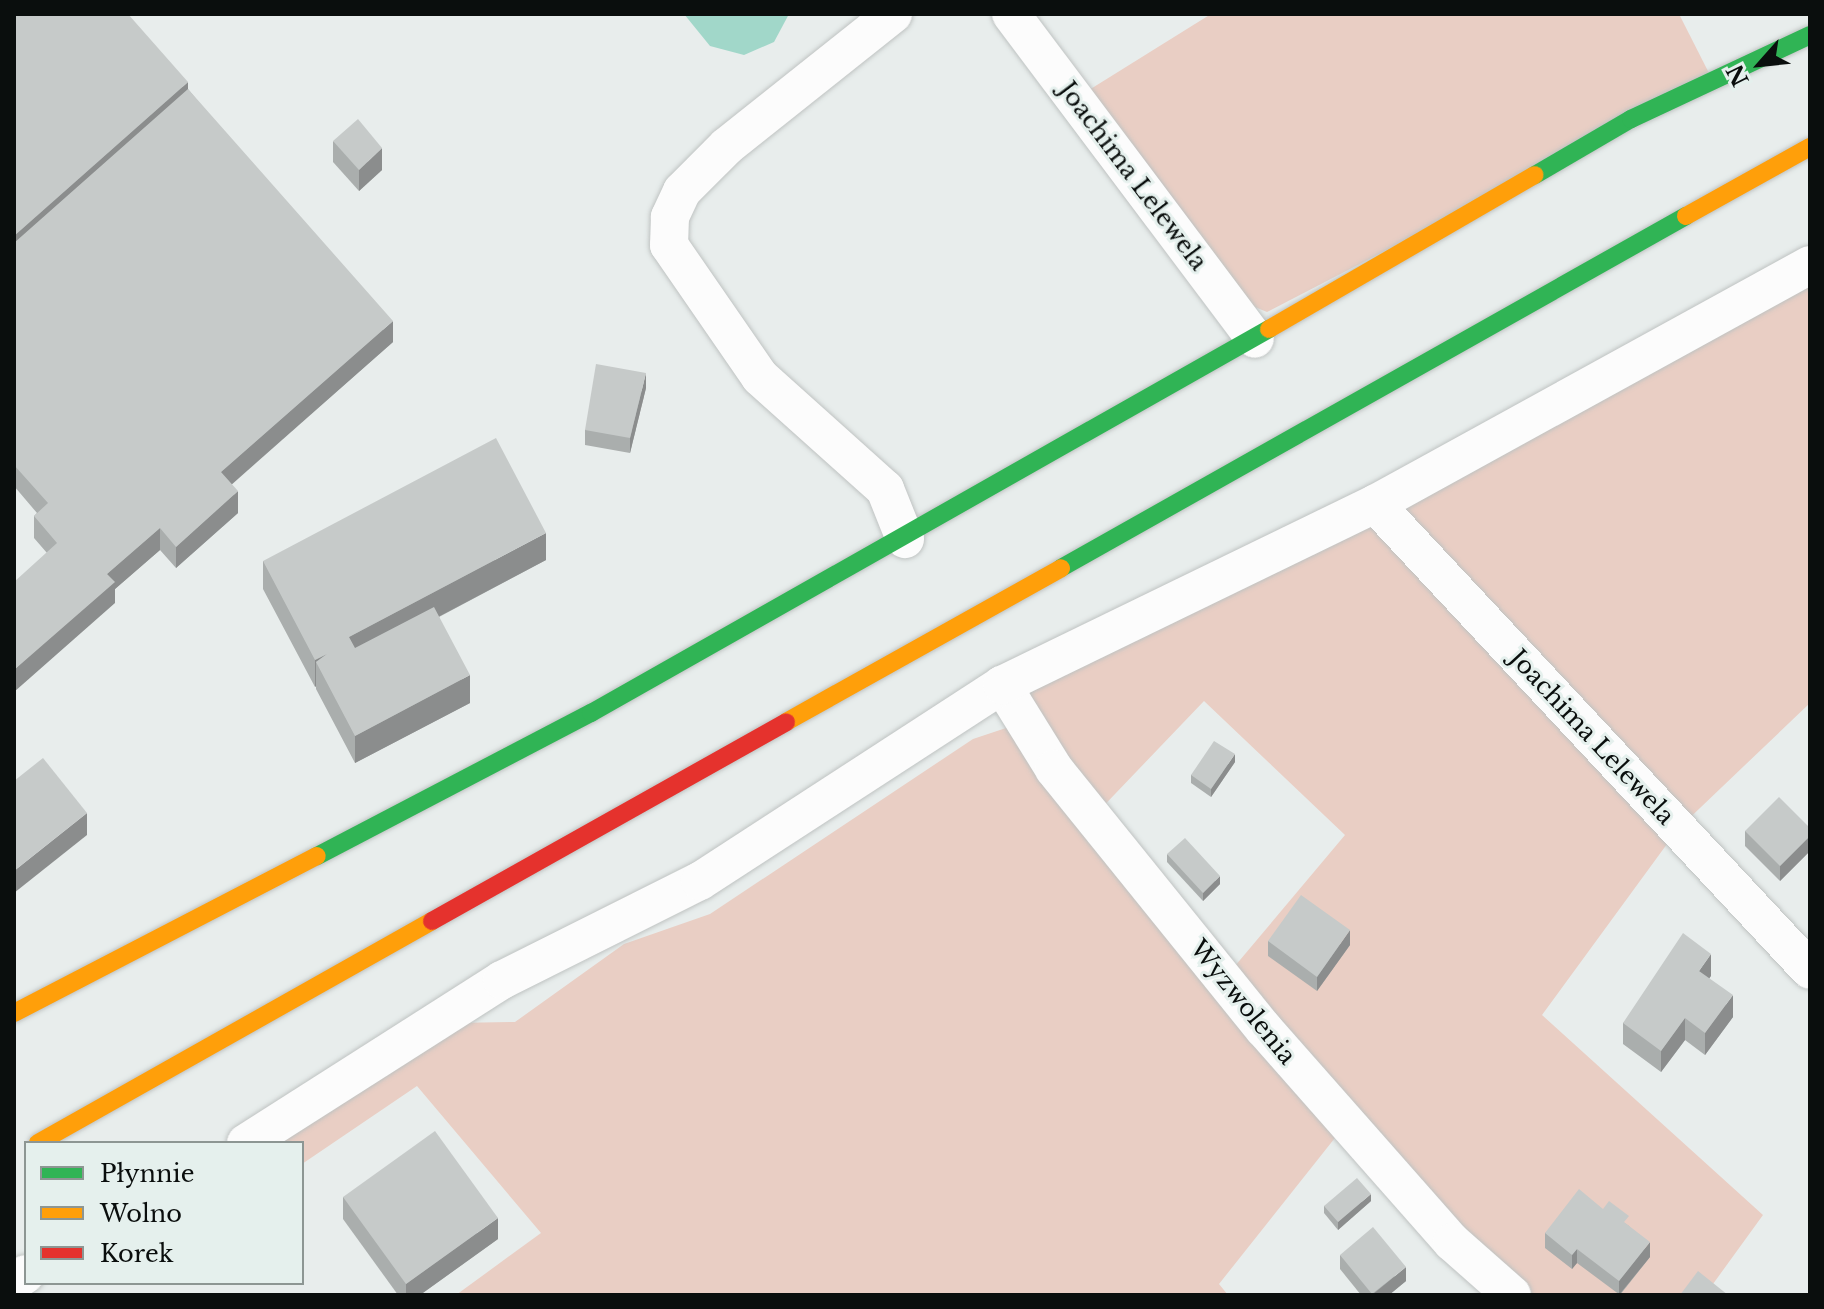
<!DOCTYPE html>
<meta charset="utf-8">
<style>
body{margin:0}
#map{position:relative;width:1824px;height:1309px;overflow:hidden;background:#e8edec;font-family:"Libre Baskerville",serif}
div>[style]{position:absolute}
.green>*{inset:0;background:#e9cec4}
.water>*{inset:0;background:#a1d7c9}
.roads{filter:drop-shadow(0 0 2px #bfc3c2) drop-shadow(0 0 2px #bfc3c2)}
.street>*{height:38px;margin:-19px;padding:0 19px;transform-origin:19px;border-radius:19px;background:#fcfcfc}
.fast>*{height:18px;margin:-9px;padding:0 9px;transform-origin:9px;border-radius:9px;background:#30b455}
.slow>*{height:18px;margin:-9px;padding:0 9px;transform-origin:9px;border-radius:9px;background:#ff9f0a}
.jam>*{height:18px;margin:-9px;padding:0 9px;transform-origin:9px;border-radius:9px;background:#e5322d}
.wall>*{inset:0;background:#aaaead}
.shaded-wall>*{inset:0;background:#8b8d8d}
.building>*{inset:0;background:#c6cac9}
span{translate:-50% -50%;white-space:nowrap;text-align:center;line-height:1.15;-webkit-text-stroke:6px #e5f0ed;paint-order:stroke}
.street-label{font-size:24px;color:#0a0e0d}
.frame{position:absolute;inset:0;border:16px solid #0a0e0d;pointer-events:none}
.legend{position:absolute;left:24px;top:1141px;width:280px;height:144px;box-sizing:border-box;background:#e5f0ed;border:2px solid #8d9693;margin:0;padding:10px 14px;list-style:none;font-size:24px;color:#0a0e0d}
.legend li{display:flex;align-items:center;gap:16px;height:40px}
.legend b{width:40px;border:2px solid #8d9693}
.north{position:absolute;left:1720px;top:24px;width:80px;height:80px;-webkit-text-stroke:6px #e5f0ed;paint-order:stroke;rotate:243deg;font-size:22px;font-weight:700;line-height:32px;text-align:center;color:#0a0e0d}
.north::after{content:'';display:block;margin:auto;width:28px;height:36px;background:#0a0e0d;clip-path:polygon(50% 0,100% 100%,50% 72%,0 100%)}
</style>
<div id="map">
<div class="green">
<div style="clip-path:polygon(1211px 14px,1679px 14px,1713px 81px,1267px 312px,1250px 305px,1089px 90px)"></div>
<div style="clip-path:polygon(evenodd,1810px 265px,1810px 703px,1678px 829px,1542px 1015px,1763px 1215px,1705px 1295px,1512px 1295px,1346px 1124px,1219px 1284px,1228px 1295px,456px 1295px,541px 1233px,417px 1086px,302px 1164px,302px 1143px,265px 1143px,453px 1023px,515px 1022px,624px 944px,710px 914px,973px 739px,1012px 726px,1002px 685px,1810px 265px,1204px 701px,1345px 835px,1224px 979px,1093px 817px,1204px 701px)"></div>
</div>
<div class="water">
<div style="clip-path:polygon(684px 14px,789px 14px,774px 42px,744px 55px,710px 46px)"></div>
</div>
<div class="roads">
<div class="street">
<div style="left:893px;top:14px;width:213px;rotate:141.5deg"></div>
<div style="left:726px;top:147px;width:62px;rotate:135deg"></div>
<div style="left:682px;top:191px;width:29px;rotate:115deg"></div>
<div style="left:670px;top:217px;width:28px;rotate:92deg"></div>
<div style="left:669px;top:245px;width:160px;rotate:55.4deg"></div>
<div style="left:760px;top:377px;width:168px;rotate:41.9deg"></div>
<div style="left:885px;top:489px;width:54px;rotate:68.2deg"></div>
<div style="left:1011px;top:14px;width:406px;rotate:53.1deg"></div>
<div style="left:1375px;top:504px;width:637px;rotate:46.97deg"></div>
<div style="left:1002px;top:685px;width:99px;rotate:58.2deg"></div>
<div style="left:1054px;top:769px;width:334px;rotate:51.1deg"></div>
<div style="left:1264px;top:1029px;width:284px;rotate:48.6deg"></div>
<div style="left:1452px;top:1242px;width:80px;rotate:41.5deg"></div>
<div style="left:246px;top:1143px;width:303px;rotate:-32.5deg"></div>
<div style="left:502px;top:980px;width:221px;rotate:-26.6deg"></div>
<div style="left:700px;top:881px;width:360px;rotate:-33deg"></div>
<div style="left:1002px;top:685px;width:415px;rotate:-25.9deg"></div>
<div style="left:1375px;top:504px;width:496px;rotate:-28.8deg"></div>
<div style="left:14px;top:1282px;width:14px;rotate:-34deg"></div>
</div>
<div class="fast">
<div style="left:1535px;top:175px;width:111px;rotate:-30.3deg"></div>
<div style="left:1631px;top:119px;width:198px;rotate:-25.1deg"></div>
<div style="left:1061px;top:568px;width:717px;rotate:-29.39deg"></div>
<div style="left:317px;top:856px;width:309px;rotate:-27.6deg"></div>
<div style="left:591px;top:713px;width:779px;rotate:-29.53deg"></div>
</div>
<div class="slow">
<div style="left:1686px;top:216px;width:142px;rotate:-29.1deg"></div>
<div style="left:1269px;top:329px;width:307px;rotate:-30.1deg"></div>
<div style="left:786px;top:722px;width:315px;rotate:-29.2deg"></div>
<div style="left:14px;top:1013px;width:341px;rotate:-27.4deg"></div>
<div style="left:38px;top:1143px;width:452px;rotate:-29.4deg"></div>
</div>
<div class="jam">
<div style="left:432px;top:921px;width:406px;rotate:-29.3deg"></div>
</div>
</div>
<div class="wall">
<div style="clip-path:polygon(14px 14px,188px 89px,393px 342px,231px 484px,238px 513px,176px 568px,160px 550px,115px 589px,115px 603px,47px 553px,34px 538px,34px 516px,37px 513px,14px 486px)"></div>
<div style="clip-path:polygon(333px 141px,382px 170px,359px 191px,333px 162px)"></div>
<div style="clip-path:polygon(646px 388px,630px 453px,585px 445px,585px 430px)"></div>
<div style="clip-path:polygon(546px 560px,439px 617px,470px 703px,355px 763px,316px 689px,316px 686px,315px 687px,263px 589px,263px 561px)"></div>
<div style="clip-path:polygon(1235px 762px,1211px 797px,1191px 783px,1191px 775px)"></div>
<div style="clip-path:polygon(1810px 828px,1810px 851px,1780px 881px,1745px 846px,1745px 831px)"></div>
<div style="clip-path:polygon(1167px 854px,1220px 884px,1203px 901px,1167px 862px)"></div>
<div style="clip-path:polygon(1268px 941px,1350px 945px,1317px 991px,1268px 956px)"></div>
<div style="clip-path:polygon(1711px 976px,1709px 978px,1733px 1017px,1705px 1055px,1685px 1040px,1661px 1072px,1623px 1044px,1623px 1023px)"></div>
<div style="clip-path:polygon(343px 1197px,498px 1239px,420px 1295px,398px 1295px,343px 1219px)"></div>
<div style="clip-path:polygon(1371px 1201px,1338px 1230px,1324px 1213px,1324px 1206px)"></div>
<div style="clip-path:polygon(1603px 1209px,1629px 1226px,1650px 1257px,1620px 1295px,1577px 1263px,1572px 1269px,1545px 1248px,1545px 1233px)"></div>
<div style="clip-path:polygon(1340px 1255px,1406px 1281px,1389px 1295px,1361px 1295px,1340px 1269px)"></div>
</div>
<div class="shaded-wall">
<div style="clip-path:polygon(188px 82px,188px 110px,14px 264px,14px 236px)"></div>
<div style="clip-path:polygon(382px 148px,382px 170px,359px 191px,359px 170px)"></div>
<div style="clip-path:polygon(393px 321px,393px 342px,221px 494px,221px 472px)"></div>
<div style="clip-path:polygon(646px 373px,646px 388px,630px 453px,630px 438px)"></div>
<div style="clip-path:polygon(238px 491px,238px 513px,176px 568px,176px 547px)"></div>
<div style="clip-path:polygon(160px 528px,160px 550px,115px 589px,115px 603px,14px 692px,14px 670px,107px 574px)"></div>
<div style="clip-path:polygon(546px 533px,546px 560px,349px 664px,349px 637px)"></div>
<div style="clip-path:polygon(327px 654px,316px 662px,316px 686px,315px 687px,315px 660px)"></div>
<div style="clip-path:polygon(470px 675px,470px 703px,355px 763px,355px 736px)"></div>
<div style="clip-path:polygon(1235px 754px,1235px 762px,1211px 797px,1211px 789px)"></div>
<div style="clip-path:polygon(87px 813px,87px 835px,14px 893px,14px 871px)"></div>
<div style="clip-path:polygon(1810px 836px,1810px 851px,1780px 881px,1780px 866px)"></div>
<div style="clip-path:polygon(1220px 876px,1220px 884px,1203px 901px,1203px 893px)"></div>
<div style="clip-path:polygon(1350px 930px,1350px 945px,1317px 991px,1317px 977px)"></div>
<div style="clip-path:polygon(1711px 954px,1711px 976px,1699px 992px,1699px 971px)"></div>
<div style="clip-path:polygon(1733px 995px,1733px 1017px,1705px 1055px,1705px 1033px)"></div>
<div style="clip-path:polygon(1685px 1018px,1685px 1040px,1661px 1072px,1661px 1051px)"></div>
<div style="clip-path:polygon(1371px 1194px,1371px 1201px,1338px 1230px,1338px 1222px)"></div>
<div style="clip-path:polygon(498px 1218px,498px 1239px,420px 1295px,406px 1295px,406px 1284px)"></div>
<div style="clip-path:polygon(1650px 1242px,1650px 1257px,1619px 1295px,1619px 1281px)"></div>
<div style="clip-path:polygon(1577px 1249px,1577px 1263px,1572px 1269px,1572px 1255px)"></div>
<div style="clip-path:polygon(1406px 1267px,1406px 1281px,1389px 1295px,1372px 1295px)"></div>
</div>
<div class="building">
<div style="clip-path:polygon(14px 14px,128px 14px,188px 82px,14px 236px)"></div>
<div style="clip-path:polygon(188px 89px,393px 321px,221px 472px,238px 491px,176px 547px,160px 528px,107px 574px,115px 582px,14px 670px,14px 582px,57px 543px,34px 516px,48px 503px,14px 465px,14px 243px)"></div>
<div style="clip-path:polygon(358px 119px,382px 148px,359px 170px,333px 141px)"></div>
<div style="clip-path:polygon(596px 364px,646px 373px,630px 438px,585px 430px)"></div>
<div style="clip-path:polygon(496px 438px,546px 533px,349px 637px,355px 648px,434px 607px,470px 675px,355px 736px,316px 662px,327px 654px,315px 660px,263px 561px)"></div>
<div style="clip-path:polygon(1214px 741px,1235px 754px,1211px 789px,1191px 775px)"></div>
<div style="clip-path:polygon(43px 758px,87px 813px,14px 871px,14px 781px)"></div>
<div style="clip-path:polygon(1779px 797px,1810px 828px,1810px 836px,1780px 866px,1745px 831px)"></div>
<div style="clip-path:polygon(1185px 838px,1220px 876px,1203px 893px,1167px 854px)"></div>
<div style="clip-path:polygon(1301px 895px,1350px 930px,1317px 977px,1268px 941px)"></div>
<div style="clip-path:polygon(1683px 933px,1711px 954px,1699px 971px,1733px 995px,1705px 1033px,1685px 1018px,1661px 1051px,1623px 1023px)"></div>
<div style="clip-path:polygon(435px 1131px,498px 1218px,406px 1284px,343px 1197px)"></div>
<div style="clip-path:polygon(1357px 1178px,1371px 1194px,1338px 1222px,1324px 1206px)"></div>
<div style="clip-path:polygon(1579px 1189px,1603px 1209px,1609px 1201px,1629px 1216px,1624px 1222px,1650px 1242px,1619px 1281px,1577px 1249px,1572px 1255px,1545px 1233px)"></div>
<div style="clip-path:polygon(1373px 1227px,1406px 1267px,1372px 1294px,1340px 1255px)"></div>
<div style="clip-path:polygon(1698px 1271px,1728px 1295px,1680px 1295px)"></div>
</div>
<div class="street-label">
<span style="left:1133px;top:176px;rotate:53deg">Joachima Lelewela</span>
<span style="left:1592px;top:737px;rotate:47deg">Joachima Lelewela</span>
<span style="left:1243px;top:1002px;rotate:51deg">Wyzwolenia</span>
</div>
<div class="frame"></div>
<ul class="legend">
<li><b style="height:10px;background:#30b455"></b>Płynnie</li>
<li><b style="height:10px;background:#ff9f0a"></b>Wolno</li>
<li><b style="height:10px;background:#e5322d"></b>Korek</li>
</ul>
<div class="north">N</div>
</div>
